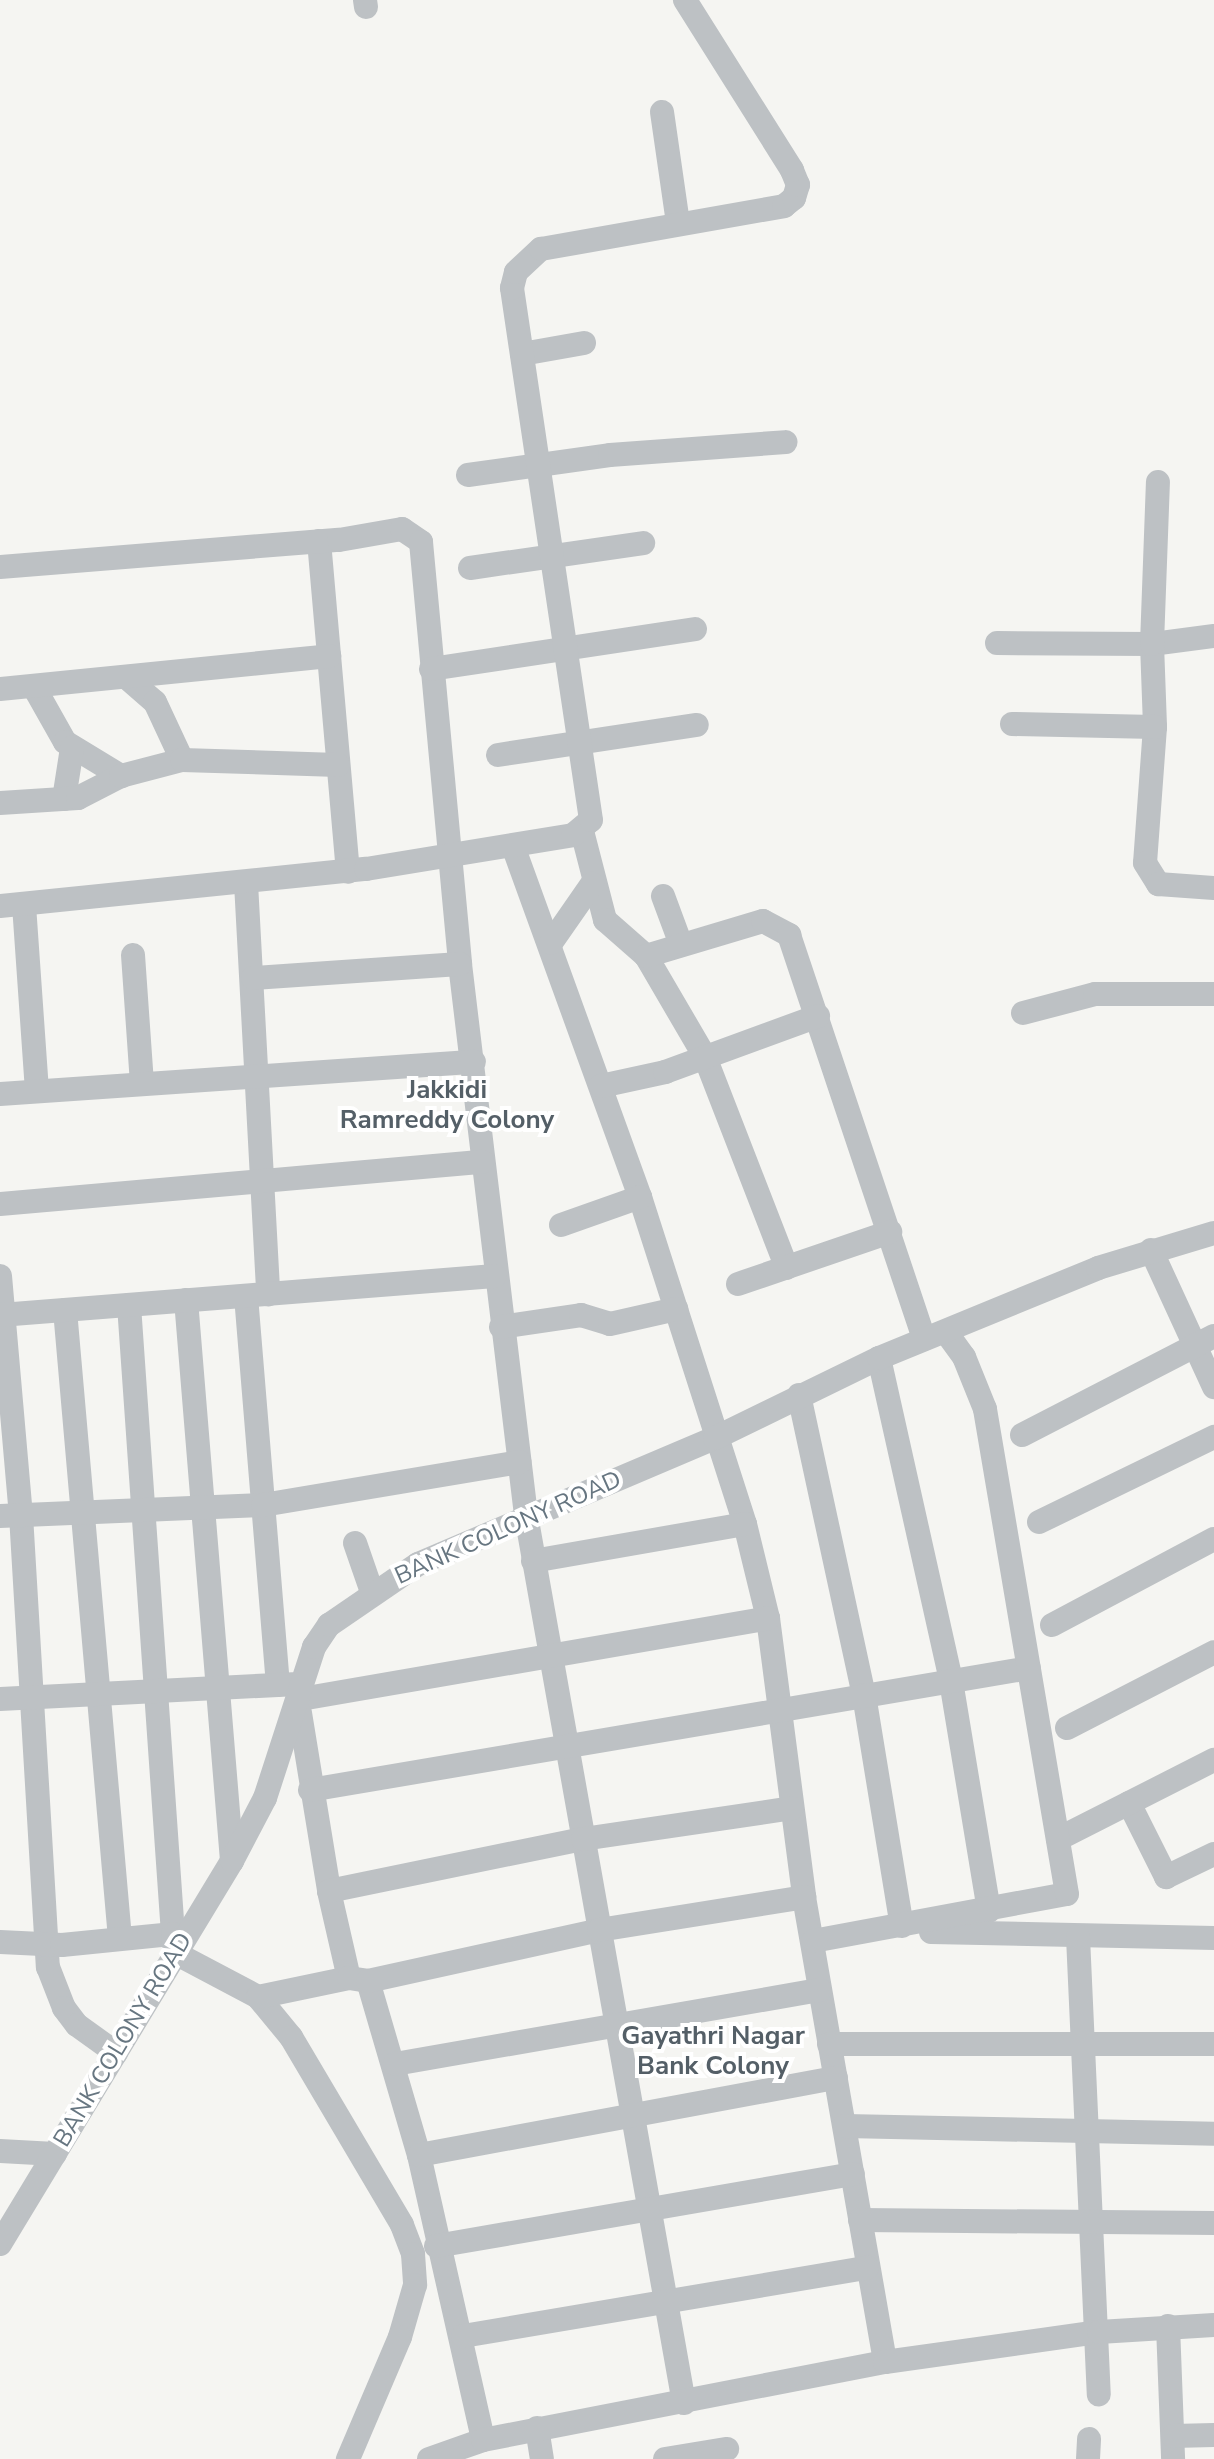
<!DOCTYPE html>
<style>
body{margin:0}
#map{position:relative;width:1214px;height:2459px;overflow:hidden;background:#f5f5f2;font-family:"Nunito Sans",sans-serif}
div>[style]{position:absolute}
.minor>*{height:24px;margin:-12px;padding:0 12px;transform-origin:12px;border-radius:12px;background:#bdc1c4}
span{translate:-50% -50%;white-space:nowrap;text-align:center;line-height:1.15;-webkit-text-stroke:8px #fff;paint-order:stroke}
.street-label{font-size:24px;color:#677681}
.neighbourhood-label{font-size:26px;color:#545f67;font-weight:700}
</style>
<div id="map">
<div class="minor">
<div style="left:365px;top:0;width:7px;rotate:82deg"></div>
<div style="left:662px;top:112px;width:112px;rotate:81.8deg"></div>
<div style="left:522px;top:354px;width:63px;rotate:-10.1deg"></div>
<div style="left:468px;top:475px;width:143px;rotate:-8deg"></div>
<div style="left:610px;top:455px;width:176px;rotate:-4.2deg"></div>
<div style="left:319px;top:541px;width:332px;rotate:85deg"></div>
<div style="left:0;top:567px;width:340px;rotate:-4.6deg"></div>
<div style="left:339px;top:540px;width:64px;rotate:-9.9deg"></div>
<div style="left:402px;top:529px;width:23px;rotate:34deg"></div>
<div style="left:421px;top:542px;width:424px;rotate:84.7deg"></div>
<div style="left:460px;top:964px;width:555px;rotate:83.17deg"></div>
<div style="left:526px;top:1515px;width:902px;rotate:79.91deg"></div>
<div style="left:470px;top:568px;width:175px;rotate:-8.2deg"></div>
<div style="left:1214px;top:636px;width:63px;rotate:172.6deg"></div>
<div style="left:1152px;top:644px;width:83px;rotate:87.9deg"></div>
<div style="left:1155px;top:727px;width:136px;rotate:94.2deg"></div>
<div style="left:1145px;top:863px;width:25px;rotate:58deg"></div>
<div style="left:1158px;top:884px;width:56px;rotate:4.1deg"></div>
<div style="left:997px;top:643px;width:155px;rotate:0.4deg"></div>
<div style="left:1152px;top:644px;width:162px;rotate:-87.9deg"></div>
<div style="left:431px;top:669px;width:267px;rotate:-8.6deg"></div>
<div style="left:126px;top:677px;width:38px;rotate:41deg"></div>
<div style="left:155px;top:702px;width:64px;rotate:65deg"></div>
<div style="left:34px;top:687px;width:63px;rotate:60.6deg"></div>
<div style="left:65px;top:742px;width:66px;rotate:31.3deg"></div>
<div style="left:0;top:689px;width:331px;rotate:-5.7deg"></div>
<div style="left:1012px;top:724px;width:143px;rotate:1.2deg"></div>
<div style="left:498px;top:755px;width:201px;rotate:-8.6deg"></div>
<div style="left:64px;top:799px;width:52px;rotate:-81.1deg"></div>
<div style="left:0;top:803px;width:78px;rotate:-3.7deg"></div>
<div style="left:78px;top:798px;width:48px;rotate:-27.1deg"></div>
<div style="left:121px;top:776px;width:63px;rotate:-14.7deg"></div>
<div style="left:182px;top:760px;width:156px;rotate:1.8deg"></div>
<div style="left:582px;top:831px;width:92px;rotate:75.5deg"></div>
<div style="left:605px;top:920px;width:55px;rotate:41.3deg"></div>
<div style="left:646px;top:956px;width:117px;rotate:59.7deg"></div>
<div style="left:705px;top:1057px;width:226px;rotate:68.8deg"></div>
<div style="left:513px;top:846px;width:373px;rotate:70.1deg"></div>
<div style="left:640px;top:1197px;width:343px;rotate:72.2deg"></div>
<div style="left:745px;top:1524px;width:97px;rotate:76.3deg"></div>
<div style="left:768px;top:1618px;width:281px;rotate:82.6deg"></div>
<div style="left:804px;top:1897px;width:472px;rotate:80.1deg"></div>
<div style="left:246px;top:883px;width:412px;rotate:86.9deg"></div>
<div style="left:663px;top:896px;width:49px;rotate:69.7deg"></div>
<div style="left:24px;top:905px;width:186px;rotate:86deg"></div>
<div style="left:0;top:906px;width:368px;rotate:-5.8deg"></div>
<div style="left:366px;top:869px;width:210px;rotate:-9.3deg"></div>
<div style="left:573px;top:835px;width:23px;rotate:-40deg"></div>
<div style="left:591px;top:820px;width:538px;rotate:-98.45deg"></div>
<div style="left:512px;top:288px;width:16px;rotate:-76deg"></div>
<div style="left:516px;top:272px;width:34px;rotate:-43deg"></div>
<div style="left:541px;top:249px;width:247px;rotate:-10deg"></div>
<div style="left:784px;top:206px;width:13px;rotate:-39deg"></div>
<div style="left:794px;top:198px;width:14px;rotate:-73deg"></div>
<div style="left:798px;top:185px;width:16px;rotate:-112deg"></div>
<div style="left:792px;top:170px;width:201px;rotate:-122.2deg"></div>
<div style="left:551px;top:943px;width:72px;rotate:-55.2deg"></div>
<div style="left:133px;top:955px;width:129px;rotate:86deg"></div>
<div style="left:646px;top:956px;width:122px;rotate:-16.7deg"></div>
<div style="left:763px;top:921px;width:30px;rotate:28deg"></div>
<div style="left:789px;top:935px;width:426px;rotate:71.5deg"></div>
<div style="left:253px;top:978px;width:207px;rotate:-3.9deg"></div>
<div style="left:1023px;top:1013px;width:74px;rotate:-14.8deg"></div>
<div style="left:1095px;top:994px;width:119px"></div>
<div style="left:601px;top:1086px;width:66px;rotate:-12.3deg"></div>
<div style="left:665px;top:1072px;width:163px;rotate:-20.1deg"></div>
<div style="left:0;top:1094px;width:475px;rotate:-3.9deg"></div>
<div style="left:0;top:1204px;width:484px;rotate:-5deg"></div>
<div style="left:561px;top:1225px;width:84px;rotate:-19.5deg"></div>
<div style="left:1151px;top:1250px;width:151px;rotate:65.3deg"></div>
<div style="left:0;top:1276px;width:240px;rotate:85deg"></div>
<div style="left:21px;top:1515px;width:453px;rotate:86.6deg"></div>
<div style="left:48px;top:1967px;width:44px;rotate:68.7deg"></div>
<div style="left:64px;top:2008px;width:21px;rotate:53deg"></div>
<div style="left:77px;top:2025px;width:48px;rotate:35.7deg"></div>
<div style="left:738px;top:1284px;width:161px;rotate:-18.9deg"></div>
<div style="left:246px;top:1296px;width:390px;rotate:85.3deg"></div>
<div style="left:186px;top:1300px;width:563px;rotate:85.31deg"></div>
<div style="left:129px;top:1305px;width:631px;rotate:86deg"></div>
<div style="left:65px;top:1310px;width:631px;rotate:85deg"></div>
<div style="left:0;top:1315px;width:496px;rotate:-4.5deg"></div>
<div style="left:501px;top:1327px;width:81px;rotate:-8.5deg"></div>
<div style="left:581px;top:1315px;width:30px;rotate:17deg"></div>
<div style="left:610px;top:1324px;width:68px;rotate:-12.8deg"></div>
<div style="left:879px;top:1358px;width:331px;rotate:77.4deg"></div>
<div style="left:951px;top:1681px;width:233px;rotate:80.6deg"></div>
<div style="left:799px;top:1395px;width:307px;rotate:77.8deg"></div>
<div style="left:864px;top:1695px;width:234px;rotate:80.7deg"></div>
<div style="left:1022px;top:1435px;width:216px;rotate:-27.3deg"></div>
<div style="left:0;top:1516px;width:263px;rotate:-2.4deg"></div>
<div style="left:263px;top:1505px;width:260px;rotate:-9.5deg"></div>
<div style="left:1039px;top:1522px;width:195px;rotate:-25.9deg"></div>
<div style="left:355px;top:1543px;width:52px;rotate:70.9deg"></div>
<div style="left:533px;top:1561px;width:215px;rotate:-9.9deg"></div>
<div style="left:1052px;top:1625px;width:183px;rotate:-28deg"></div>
<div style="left:0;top:1699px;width:293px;rotate:-2.9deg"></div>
<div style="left:301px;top:1699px;width:474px;rotate:-9.8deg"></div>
<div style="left:300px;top:1713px;width:180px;rotate:80.7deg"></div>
<div style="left:329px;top:1891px;width:89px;rotate:77.1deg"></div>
<div style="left:1067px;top:1728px;width:165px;rotate:-27.3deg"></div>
<div style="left:310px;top:1790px;width:729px;rotate:-9.63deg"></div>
<div style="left:1129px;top:1803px;width:83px;rotate:63.4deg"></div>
<div style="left:1166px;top:1877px;width:53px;rotate:-25.6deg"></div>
<div style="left:1058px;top:1839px;width:175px;rotate:-26.9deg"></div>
<div style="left:329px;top:1891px;width:259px;rotate:-11.6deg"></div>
<div style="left:583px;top:1839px;width:211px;rotate:-8.4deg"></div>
<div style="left:931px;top:1932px;width:283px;rotate:1.2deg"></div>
<div style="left:1078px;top:1937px;width:458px;rotate:87.4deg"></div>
<div style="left:813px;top:1941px;width:258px;rotate:-10.5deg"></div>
<div style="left:1067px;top:1894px;width:492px;rotate:-99.6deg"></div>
<div style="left:985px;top:1409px;width:56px;rotate:-112deg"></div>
<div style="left:964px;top:1357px;width:31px;rotate:-126deg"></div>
<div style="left:0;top:1942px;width:62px;rotate:2.8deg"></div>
<div style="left:62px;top:1945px;width:112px;rotate:-5.7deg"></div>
<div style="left:173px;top:1934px;width:19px;rotate:84deg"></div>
<div style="left:175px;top:1953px;width:94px;rotate:27.9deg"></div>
<div style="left:258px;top:1997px;width:52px;rotate:50.5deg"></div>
<div style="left:291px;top:2037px;width:218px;rotate:59.4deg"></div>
<div style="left:402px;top:2225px;width:31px;rotate:69deg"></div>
<div style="left:413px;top:2254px;width:31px;rotate:86deg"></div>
<div style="left:415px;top:2285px;width:54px;rotate:106.1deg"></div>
<div style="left:400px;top:2337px;width:133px;rotate:113.1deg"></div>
<div style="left:368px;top:1981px;width:181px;rotate:73.7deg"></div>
<div style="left:419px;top:2155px;width:292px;rotate:77.3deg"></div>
<div style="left:258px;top:1997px;width:93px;rotate:-11.8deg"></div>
<div style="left:349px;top:1978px;width:19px;rotate:9deg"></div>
<div style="left:368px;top:1981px;width:237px;rotate:-12.4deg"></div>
<div style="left:599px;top:1930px;width:208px;rotate:-9.1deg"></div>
<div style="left:829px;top:2044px;width:385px"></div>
<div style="left:395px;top:2064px;width:431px;rotate:-9.9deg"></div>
<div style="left:845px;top:2126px;width:369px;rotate:1.2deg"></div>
<div style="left:0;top:2151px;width:55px;rotate:3.1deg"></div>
<div style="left:419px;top:2155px;width:424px;rotate:-10.5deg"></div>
<div style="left:860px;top:2220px;width:354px;rotate:0.5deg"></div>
<div style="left:0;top:2244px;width:448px;rotate:-58.8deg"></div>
<div style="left:232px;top:1861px;width:71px;rotate:-62.4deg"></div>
<div style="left:265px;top:1798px;width:159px;rotate:-72deg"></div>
<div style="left:314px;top:1647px;width:27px;rotate:-56deg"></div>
<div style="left:329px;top:1625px;width:108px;rotate:-34.4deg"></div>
<div style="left:418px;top:1564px;width:323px;rotate:-23deg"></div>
<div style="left:715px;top:1438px;width:182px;rotate:-26deg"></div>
<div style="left:879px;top:1358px;width:237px;rotate:-22.3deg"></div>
<div style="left:1098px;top:1268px;width:121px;rotate:-16.8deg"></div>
<div style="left:436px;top:2246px;width:423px;rotate:-9.8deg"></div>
<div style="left:1168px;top:2326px;width:133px;rotate:87.8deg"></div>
<div style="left:463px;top:2336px;width:410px;rotate:-9.6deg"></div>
<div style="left:537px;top:2428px;width:31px;rotate:81deg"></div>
<div style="left:1173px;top:2436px;width:41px;rotate:-1.4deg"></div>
<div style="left:429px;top:2459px;width:57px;rotate:-19.4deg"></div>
<div style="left:483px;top:2440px;width:409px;rotate:-11deg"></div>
<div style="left:885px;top:2362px;width:216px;rotate:-8deg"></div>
<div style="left:1099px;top:2332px;width:115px;rotate:-3.5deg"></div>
<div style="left:665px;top:2459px;width:63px;rotate:-9.2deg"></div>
<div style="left:1088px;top:2459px;width:20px;rotate:-87deg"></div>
</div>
<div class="street-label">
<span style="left:508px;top:1528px;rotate:-24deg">BANK COLONY ROAD</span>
<span style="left:123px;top:2040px;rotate:-59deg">BANK COLONY ROAD</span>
</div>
<div class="neighbourhood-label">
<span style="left:447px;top:1105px">Jakkidi<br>Ramreddy Colony</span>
<span style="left:713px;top:2051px">Gayathri Nagar<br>Bank Colony</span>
</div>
</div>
